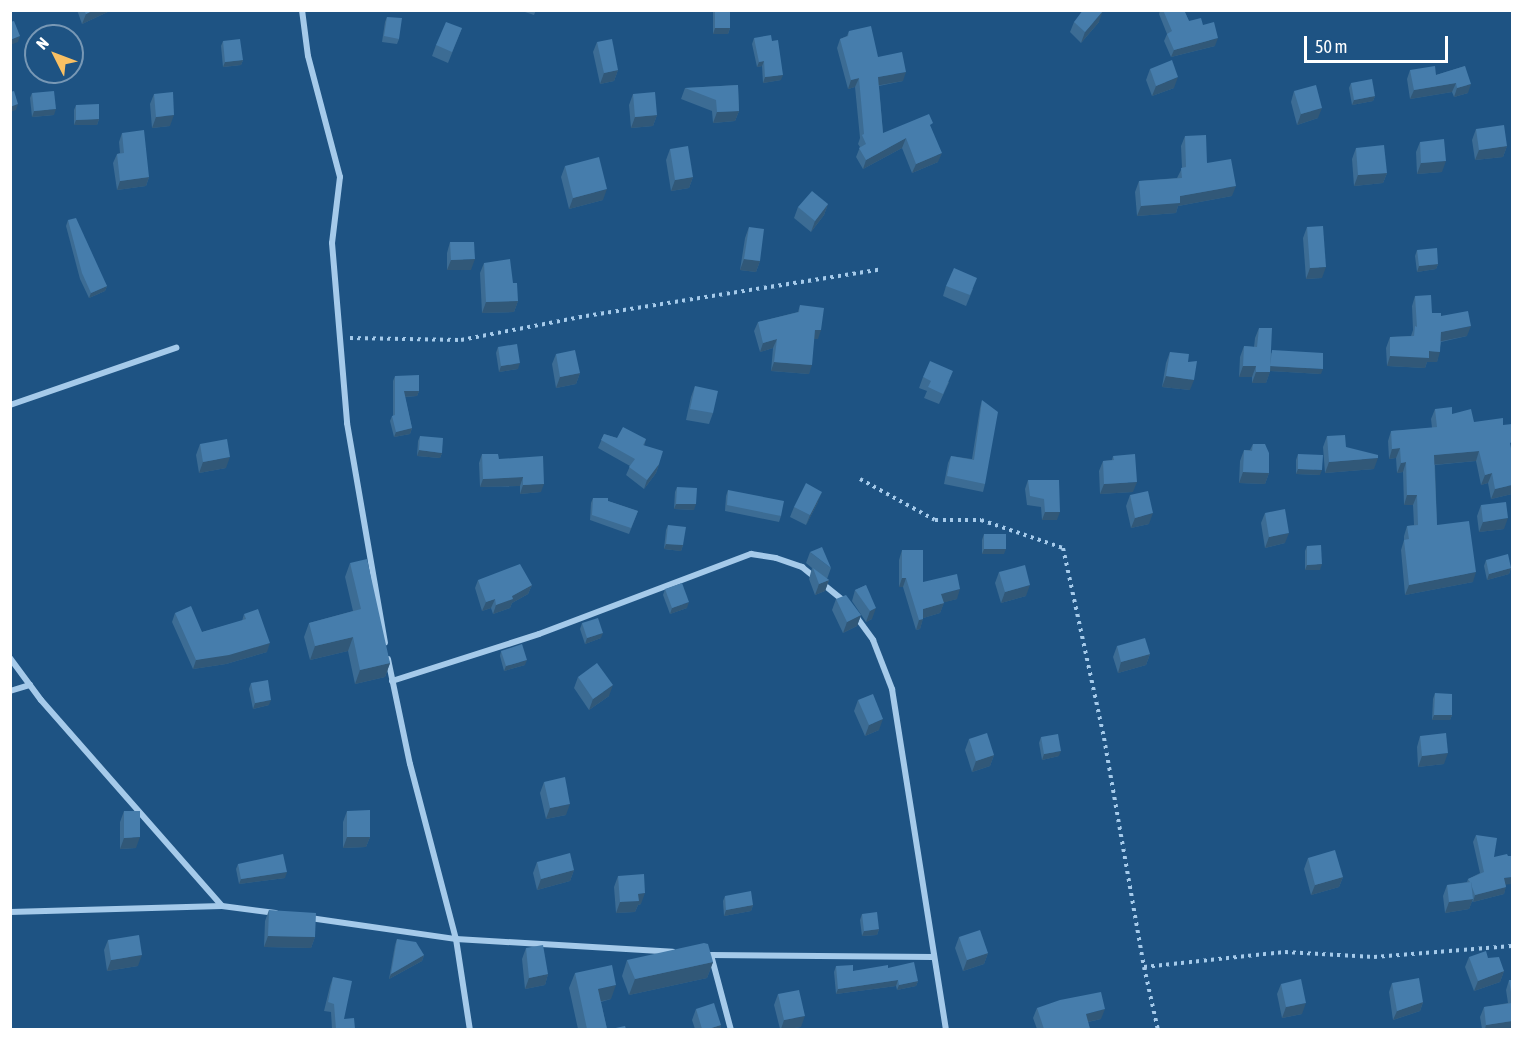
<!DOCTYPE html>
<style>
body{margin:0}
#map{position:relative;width:1523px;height:1040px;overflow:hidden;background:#1e5383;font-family:"Asap Condensed",sans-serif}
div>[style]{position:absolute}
.path>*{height:4px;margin-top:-2px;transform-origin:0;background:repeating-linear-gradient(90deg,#a5caea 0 3px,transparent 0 7.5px)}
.street>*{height:6px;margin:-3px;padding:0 3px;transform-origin:3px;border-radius:3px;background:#a5caea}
.wall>*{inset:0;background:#3c6c94}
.shaded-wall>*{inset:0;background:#315878}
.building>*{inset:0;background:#467dac}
span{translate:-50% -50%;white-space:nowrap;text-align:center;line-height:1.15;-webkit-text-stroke:5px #1e5383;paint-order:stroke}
.frame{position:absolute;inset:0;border:12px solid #fff;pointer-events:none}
.north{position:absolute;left:24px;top:24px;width:60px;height:60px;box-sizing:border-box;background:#1e5383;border:2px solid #7898b5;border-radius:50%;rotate:312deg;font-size:16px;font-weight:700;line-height:24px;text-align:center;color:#fff}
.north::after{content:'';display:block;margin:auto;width:21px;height:27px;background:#f9c063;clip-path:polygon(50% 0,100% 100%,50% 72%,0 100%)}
.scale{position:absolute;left:1304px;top:36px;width:144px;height:27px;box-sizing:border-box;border:3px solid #fff;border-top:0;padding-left:8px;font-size:18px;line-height:21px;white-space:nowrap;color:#fff;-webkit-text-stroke:4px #1e5383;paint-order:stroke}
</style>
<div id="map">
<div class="path">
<div style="left:350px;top:338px;width:111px;rotate:1deg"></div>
<div style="left:461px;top:340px;width:127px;rotate:-10.9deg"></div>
<div style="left:586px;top:316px;width:296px;rotate:-9deg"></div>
<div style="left:860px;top:479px;width:85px;rotate:28.7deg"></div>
<div style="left:935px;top:520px;width:46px"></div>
<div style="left:981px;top:520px;width:87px;rotate:18.9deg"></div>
<div style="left:1063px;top:548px;width:194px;rotate:77.8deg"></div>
<div style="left:1104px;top:738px;width:232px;rotate:80.1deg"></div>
<div style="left:1144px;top:967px;width:65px;rotate:77.5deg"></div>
<div style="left:1144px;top:967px;width:142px;rotate:-6.1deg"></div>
<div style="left:1285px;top:952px;width:89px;rotate:3.2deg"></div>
<div style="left:1374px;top:957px;width:138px;rotate:-4.6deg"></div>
</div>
<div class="street">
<div style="left:302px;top:10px;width:46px;rotate:82.6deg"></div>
<div style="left:308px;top:56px;width:125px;rotate:75.2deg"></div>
<div style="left:340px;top:177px;width:66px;rotate:96.9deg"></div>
<div style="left:332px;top:243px;width:181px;rotate:85.2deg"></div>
<div style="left:347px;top:423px;width:223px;rotate:80.2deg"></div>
<div style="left:10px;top:405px;width:176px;rotate:-19deg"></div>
<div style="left:855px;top:615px;width:31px;rotate:54deg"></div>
<div style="left:873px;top:640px;width:53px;rotate:68.8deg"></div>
<div style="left:892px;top:689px;width:345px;rotate:81deg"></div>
<div style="left:10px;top:658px;width:52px;rotate:53.6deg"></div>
<div style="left:41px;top:700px;width:274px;rotate:48.7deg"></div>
<div style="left:222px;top:906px;width:54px;rotate:7.4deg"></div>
<div style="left:388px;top:659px;width:107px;rotate:78.2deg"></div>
<div style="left:410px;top:764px;width:181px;rotate:75.3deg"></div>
<div style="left:456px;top:939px;width:92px;rotate:81.3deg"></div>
<div style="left:392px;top:681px;width:154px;rotate:-17.7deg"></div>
<div style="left:539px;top:634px;width:227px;rotate:-20.7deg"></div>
<div style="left:751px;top:554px;width:25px;rotate:9deg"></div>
<div style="left:776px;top:558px;width:28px;rotate:19deg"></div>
<div style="left:802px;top:567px;width:55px;rotate:39.1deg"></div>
<div style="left:10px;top:691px;width:21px;rotate:-17deg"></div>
<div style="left:10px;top:912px;width:212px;rotate:-1.6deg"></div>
<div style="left:310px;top:918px;width:148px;rotate:8.2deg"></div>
<div style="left:456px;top:939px;width:217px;rotate:3.4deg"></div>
<div style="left:704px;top:955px;width:7px"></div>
<div style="left:711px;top:955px;width:78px;rotate:75.1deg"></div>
<div style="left:711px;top:955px;width:222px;rotate:0.5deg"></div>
</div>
<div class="wall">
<div style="clip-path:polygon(77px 10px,112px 10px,82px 24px)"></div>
<div style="clip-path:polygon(519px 10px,536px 10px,534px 15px)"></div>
<div style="clip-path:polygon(713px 10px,730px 10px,730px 28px,728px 34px,713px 34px)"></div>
<div style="clip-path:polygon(1160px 10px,1184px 10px,1189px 21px,1215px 46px,1171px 57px,1164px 41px,1167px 34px,1159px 14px)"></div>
<div style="clip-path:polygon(387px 17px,399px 39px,397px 44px,382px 42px,385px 22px)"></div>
<div style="clip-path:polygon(1074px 22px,1099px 22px,1081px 43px,1070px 32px)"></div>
<div style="clip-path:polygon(462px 28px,448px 63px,432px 56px,436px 45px)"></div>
<div style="clip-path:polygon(849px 31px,878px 57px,903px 81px,879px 86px,883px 133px,931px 128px,938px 162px,912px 173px,902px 148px,863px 169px,856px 157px,860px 147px,858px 144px,860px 138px,855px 87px,848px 89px,837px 48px,840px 39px,847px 36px)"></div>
<div style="clip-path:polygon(754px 38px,781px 80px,763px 83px,762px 66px,757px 67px,752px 44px)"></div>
<div style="clip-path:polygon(223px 41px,243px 60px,241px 65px,223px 67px,221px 46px)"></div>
<div style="clip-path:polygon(597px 42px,618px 70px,614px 81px,600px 84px,593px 52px)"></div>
<div style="clip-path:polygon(1465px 66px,1468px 93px,1454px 97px,1452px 92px,1410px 99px,1407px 79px,1410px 70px,1436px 75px)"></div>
<div style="clip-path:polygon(1150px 69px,1174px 88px,1152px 96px,1146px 80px)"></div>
<div style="clip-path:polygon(1351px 83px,1375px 96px,1373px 101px,1352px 105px,1349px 88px)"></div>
<div style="clip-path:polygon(738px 85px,739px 111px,735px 121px,713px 123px,712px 111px,681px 99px,685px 88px)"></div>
<div style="clip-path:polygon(1294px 91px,1318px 118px,1297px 125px,1291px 102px)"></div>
<div style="clip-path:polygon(32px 93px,54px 115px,32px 117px,30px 98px)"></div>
<div style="clip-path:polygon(154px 94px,170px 126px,152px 128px,150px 104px)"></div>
<div style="clip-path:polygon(633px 94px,657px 115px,653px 126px,631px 128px,629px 105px)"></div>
<div style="clip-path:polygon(76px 105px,99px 119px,97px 125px,74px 125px,74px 110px)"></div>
<div style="clip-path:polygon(1476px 129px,1507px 146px,1503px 157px,1475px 160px,1472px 140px)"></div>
<div style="clip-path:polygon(122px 133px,149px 177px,146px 186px,117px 190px,113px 163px,117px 154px,120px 153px,119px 142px)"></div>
<div style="clip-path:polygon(1185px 136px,1207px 163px,1232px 196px,1178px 206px,1176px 213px,1137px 216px,1135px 192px,1139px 181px,1177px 178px,1182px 168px,1181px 146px)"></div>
<div style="clip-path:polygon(1420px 142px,1442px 172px,1417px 174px,1416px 152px)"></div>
<div style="clip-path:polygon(1356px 148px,1387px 173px,1383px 183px,1354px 186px,1352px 159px)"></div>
<div style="clip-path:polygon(670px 149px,693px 177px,689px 188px,671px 191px,666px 160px)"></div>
<div style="clip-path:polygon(565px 166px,603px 200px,569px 209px,561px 177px)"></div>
<div style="clip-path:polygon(828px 204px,824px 215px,811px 232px,794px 218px,798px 207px)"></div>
<div style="clip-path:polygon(68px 220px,107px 286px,105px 291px,89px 298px,80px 279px,66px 226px)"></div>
<div style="clip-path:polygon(749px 227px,760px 261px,756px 272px,740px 270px,745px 238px)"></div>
<div style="clip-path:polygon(1307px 227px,1322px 278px,1306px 279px,1303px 238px)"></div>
<div style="clip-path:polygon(450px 242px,471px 270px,447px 270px,447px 253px)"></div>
<div style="clip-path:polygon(1417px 250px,1438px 264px,1436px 269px,1417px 272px,1415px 256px)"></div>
<div style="clip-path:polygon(484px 263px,518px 301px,514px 312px,482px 313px,480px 273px)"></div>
<div style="clip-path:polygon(946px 286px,973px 289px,966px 306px,943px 296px)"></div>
<div style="clip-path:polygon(1415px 296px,1432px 313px,1441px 316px,1467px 336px,1441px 342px,1437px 362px,1427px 362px,1425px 368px,1387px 366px,1386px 348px,1390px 337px,1411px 336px,1413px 330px,1412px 306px)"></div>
<div style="clip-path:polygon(800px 305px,818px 339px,814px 339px,809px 374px,771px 371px,773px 348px,760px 352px,754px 331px,758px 322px,798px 312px)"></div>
<div style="clip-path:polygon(1259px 328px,1271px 353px,1321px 374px,1270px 371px,1266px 383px,1252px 383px,1252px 377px,1239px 377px,1240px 357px,1244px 346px,1254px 347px,1255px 338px)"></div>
<div style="clip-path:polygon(498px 347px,518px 369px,499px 372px,496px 353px)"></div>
<div style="clip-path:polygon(1170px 352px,1188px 362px,1190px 390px,1162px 387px,1166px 363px)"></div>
<div style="clip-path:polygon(556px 354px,580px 373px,576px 384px,556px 388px,552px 364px)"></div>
<div style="clip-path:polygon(395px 376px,419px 391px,417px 396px,405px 397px,412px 428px,410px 434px,394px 437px,390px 421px,392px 416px,393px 416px,393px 381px)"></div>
<div style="clip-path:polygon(923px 377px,949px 382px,939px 404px,924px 398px,927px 391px,919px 388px)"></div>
<div style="clip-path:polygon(695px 386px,713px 413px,709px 424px,686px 420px,691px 397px)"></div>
<div style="clip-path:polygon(982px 400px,985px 484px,983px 492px,944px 484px,948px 463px,951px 456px,972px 459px,980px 408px)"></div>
<div style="clip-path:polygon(1435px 409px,1474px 422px,1512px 494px,1491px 499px,1488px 483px,1481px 485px,1476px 461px,1435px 465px,1437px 525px,1473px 582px,1405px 595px,1401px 550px,1404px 540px,1404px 536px,1407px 526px,1414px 525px,1413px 505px,1404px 505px,1403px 472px,1397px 473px,1396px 458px,1389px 459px,1388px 441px,1391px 431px,1432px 428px,1431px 419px)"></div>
<div style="clip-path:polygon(604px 434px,617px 438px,646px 439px,644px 446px,659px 464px,656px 473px,644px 489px,626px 475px,630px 466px,598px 448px)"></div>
<div style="clip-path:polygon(420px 436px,442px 453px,440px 458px,417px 456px,418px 441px)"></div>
<div style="clip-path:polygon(1327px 436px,1346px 447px,1374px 469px,1325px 473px,1323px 447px)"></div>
<div style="clip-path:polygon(200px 444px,226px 468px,199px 473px,196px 455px)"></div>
<div style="clip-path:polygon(1253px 444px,1269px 473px,1265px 484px,1239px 483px,1240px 461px,1244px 450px,1250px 450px)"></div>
<div style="clip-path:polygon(482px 454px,499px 459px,541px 492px,520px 494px,520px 486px,480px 487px,479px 463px)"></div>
<div style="clip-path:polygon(1298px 454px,1320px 475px,1296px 474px,1296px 460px)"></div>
<div style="clip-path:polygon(1113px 456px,1133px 492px,1100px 494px,1099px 471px,1103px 461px,1112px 460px)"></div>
<div style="clip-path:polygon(1028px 480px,1059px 480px,1057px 520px,1042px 520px,1041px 507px,1027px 505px,1025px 489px)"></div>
<div style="clip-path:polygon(677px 487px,694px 510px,674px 509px,675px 492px)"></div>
<div style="clip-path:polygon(728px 490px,781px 516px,779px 522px,725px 511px,726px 496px)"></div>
<div style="clip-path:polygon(1130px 495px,1149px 524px,1131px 528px,1126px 506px)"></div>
<div style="clip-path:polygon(593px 498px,608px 501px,638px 511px,629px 534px,590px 520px,591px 503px)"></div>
<div style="clip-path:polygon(818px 502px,806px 525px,790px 517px,794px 507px)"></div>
<div style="clip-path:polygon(1481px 505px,1504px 529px,1479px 532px,1477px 516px)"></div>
<div style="clip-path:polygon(1265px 513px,1285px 543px,1265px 548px,1261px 523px)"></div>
<div style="clip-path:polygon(668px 525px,683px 545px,681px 551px,664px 549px,666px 530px)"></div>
<div style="clip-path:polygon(984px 534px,1004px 554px,982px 554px,982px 540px)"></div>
<div style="clip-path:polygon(1307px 546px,1320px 570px,1305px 570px,1305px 551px)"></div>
<div style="clip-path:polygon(902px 550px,923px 582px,957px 599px,944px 602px,940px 613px,923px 618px,920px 629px,916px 630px,903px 587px,899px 587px,899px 560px)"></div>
<div style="clip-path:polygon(810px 552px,831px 568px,827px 579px,829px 580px,825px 591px,815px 595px,809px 579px,812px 568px,806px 563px)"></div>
<div style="clip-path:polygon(1486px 560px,1511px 568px,1509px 574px,1487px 580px,1484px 566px)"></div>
<div style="clip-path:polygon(350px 563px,390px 663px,385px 677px,355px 684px,348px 651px,310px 660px,304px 637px,309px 623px,353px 611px,345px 577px)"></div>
<div style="clip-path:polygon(999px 572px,1026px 596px,1001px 603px,995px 583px)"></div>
<div style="clip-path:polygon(478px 580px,532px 585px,528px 594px,512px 603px,510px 608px,493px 614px,491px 608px,482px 611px,475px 588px)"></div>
<div style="clip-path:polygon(866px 585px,872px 619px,866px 622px,852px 601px,855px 590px)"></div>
<div style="clip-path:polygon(665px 589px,687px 608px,670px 614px,663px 595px)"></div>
<div style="clip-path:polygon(836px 599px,861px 615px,857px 626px,843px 633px,832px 610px)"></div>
<div style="clip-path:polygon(175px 613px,202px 632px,242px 621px,244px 614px,267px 652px,226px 664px,193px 669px,172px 622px)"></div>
<div style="clip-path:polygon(582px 623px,601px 638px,585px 644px,580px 629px)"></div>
<div style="clip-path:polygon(1117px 646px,1150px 654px,1146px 665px,1118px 673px,1113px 657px)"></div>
<div style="clip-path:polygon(501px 651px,525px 665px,504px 671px,500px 656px)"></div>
<div style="clip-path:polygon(578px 677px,609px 696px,589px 710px,574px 688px)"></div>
<div style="clip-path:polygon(251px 683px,269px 705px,253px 709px,249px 689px)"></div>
<div style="clip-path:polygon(1435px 693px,1452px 715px,1450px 720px,1432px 720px,1433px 699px)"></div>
<div style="clip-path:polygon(858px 700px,879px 730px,865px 736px,854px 711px)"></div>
<div style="clip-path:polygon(1420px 736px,1444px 764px,1418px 767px,1417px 747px)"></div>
<div style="clip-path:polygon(1041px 737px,1059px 756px,1042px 760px,1039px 743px)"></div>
<div style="clip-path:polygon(969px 739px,994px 755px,990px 766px,972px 772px,965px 750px)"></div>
<div style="clip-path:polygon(544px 782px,566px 815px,546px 819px,540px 793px)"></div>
<div style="clip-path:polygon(124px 811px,136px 848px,120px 849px,120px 822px)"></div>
<div style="clip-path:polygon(347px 811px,370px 837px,366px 847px,343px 848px,343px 822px)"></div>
<div style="clip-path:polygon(1476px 835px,1494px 857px,1506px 885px,1504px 894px,1473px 902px,1472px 901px,1469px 909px,1445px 913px,1443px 896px,1447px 885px,1467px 882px,1468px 879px,1480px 873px,1473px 842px)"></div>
<div style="clip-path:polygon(1308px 858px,1343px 877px,1339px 887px,1311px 895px,1304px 869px)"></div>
<div style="clip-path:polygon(537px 862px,574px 870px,570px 881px,537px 890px,533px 873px)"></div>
<div style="clip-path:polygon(238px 864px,285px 878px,239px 884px,236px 869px)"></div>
<div style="clip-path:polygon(618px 876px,641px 904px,638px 905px,635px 912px,616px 913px,614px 887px)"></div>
<div style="clip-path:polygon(725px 896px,753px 905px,751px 911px,724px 916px,723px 901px)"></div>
<div style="clip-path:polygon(269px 910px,315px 937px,311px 948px,264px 947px,265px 921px)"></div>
<div style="clip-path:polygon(862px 914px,879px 929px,877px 935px,862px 936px,860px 920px)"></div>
<div style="clip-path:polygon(959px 937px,988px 953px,984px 964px,963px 971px,955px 948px)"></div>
<div style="clip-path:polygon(397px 939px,424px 955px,422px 961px,389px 979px,395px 945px)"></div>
<div style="clip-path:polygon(108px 940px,138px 966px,107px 971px,104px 950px)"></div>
<div style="clip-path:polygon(526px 948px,548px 974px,545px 985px,525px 989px,522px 959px)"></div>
<div style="clip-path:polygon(1469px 957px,1488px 958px,1504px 971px,1500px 982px,1474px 991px,1465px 967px)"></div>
<div style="clip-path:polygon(627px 960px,713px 962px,707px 978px,629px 995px,622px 976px)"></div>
<div style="clip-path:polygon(836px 966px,853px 971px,888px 968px,918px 981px,916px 986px,897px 990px,896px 986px,836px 994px,834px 972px)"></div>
<div style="clip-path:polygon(575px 973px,611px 999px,601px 1002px,607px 1029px,578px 1029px,569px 988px)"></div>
<div style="clip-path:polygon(333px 977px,344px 1019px,355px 1029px,332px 1029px,331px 1012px,324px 1011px,330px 986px)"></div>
<div style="clip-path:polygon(1509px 980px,1512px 980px,1512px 1029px,1482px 1029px,1480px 1017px,1484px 1007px,1508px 1003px,1506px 990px)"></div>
<div style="clip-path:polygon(1392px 983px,1423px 1002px,1420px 1011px,1393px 1020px,1389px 992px)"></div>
<div style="clip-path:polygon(1281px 984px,1302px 1014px,1282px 1018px,1277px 994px)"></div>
<div style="clip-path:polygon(778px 994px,801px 1027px,787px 1029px,780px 1029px,774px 1005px)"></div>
<div style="clip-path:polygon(1037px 1008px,1101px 1019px,1088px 1022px,1090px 1029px,1037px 1029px,1033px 1018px)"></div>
<div style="clip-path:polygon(696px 1009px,721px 1025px,720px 1029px,695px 1029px,692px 1020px)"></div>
</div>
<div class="shaded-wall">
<div style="clip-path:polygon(94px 10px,112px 10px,82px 24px,86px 14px)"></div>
<div style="clip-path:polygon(1103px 11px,1099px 22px,1081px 43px,1085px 32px)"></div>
<div style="clip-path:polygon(715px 28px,730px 28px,728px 34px,713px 34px)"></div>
<div style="clip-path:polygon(20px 36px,18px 42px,10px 45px,10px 40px)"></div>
<div style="clip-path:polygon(1218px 38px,1215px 46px,1171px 57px,1174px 50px)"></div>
<div style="clip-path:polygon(243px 60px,241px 65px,223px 67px,225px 62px)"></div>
<div style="clip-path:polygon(764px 61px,762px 66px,757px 67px,759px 62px)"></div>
<div style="clip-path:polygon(618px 70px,614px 81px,600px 84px,604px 73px)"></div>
<div style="clip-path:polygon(906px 72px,903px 81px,875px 86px,878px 77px)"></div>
<div style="clip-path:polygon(783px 75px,781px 80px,763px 83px,765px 77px)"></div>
<div style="clip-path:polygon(1178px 77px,1174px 88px,1152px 96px,1156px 86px)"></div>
<div style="clip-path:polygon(859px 78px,855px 87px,848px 89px,851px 80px)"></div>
<div style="clip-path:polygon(1456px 83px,1452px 92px,1410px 99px,1414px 90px)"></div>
<div style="clip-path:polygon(1471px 84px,1468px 93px,1454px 97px,1457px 88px)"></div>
<div style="clip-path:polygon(1375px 96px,1373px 101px,1352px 105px,1354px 100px)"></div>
<div style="clip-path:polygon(18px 104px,16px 110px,10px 112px,10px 107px)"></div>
<div style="clip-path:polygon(1322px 108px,1318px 118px,1297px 125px,1301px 114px)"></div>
<div style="clip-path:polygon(56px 109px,54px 115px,32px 117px,34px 111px)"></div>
<div style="clip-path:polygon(739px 111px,735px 121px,713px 123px,717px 112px)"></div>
<div style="clip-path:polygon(174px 115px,170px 126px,152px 128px,156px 117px)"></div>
<div style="clip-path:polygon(657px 115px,653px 126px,631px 128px,635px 117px)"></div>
<div style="clip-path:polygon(99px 119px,97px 125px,74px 125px,76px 120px)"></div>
<div style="clip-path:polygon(906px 138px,902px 148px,863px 169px,866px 160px)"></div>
<div style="clip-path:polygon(1507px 146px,1503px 157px,1475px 160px,1479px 150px)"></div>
<div style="clip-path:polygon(942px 153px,938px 162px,912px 173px,916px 164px)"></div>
<div style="clip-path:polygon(1446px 161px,1442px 172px,1417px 174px,1421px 163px)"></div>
<div style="clip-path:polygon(1387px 173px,1383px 183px,1354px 186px,1358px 175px)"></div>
<div style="clip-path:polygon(149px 177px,146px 186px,117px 190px,120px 181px)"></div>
<div style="clip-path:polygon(693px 177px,689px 188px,671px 191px,675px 180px)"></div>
<div style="clip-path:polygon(1236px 186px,1232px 196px,1178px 206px,1176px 213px,1137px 216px,1141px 206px,1180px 196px)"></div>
<div style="clip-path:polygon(607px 189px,603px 200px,569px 209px,573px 198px)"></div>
<div style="clip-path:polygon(828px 204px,824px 215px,811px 232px,815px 221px)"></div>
<div style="clip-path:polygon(475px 259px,471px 270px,447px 270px,451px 260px)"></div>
<div style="clip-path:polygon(744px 259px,760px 261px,756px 272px,740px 270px)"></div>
<div style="clip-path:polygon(1438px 264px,1436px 269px,1417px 272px,1419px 266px)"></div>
<div style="clip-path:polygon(1326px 267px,1322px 278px,1306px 279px,1310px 268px)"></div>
<div style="clip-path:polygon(107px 286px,105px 291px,89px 298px,91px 293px)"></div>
<div style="clip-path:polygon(518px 301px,514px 312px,482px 313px,486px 302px)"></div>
<div style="clip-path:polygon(1471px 326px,1467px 336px,1437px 342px,1441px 332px)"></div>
<div style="clip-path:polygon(815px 330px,821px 330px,818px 339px,812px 339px)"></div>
<div style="clip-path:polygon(777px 339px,773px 348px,760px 352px,763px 343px)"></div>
<div style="clip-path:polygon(1429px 351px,1440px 352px,1437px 362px,1427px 362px,1425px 368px,1387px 366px,1390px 356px)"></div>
<div style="clip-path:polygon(774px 362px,812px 365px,809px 374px,771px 371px)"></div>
<div style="clip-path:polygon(520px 363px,518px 369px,499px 372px,501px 366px)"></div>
<div style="clip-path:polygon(1243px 366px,1256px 366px,1252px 377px,1239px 377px)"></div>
<div style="clip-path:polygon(1270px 366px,1323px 369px,1321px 374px,1268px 371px)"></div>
<div style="clip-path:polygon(1256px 372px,1270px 372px,1266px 383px,1252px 383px)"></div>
<div style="clip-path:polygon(580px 373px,576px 384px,556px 388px,560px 377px)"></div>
<div style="clip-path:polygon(1166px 376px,1194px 380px,1190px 390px,1162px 387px)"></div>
<div style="clip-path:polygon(404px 391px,419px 391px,417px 396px,402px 397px)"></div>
<div style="clip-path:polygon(412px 428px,410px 434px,394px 437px,396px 432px)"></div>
<div style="clip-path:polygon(1400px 448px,1396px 458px,1389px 459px,1392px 449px)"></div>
<div style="clip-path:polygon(419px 450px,442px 453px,440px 458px,417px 456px)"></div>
<div style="clip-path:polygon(1479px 451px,1476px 461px,1431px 465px,1434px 455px)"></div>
<div style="clip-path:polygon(230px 457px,226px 468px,199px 473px,203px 462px)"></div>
<div style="clip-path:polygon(1378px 458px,1374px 469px,1325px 473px,1329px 462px)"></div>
<div style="clip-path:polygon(1406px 462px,1403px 472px,1397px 473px,1401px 463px)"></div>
<div style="clip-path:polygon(659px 464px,656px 473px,644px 489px,647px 480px)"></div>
<div style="clip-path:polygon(1298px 469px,1322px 470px,1320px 475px,1296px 474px)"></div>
<div style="clip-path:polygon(1243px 472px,1269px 473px,1265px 484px,1239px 483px)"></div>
<div style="clip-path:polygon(1492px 473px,1488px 483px,1481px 485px,1485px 475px)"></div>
<div style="clip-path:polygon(523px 477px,520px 486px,480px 487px,483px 479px)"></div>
<div style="clip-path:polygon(1137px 482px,1133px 492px,1100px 494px,1104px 484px)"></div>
<div style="clip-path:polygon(544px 484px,541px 492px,520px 494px,523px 485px)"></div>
<div style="clip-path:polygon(1512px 485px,1512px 494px,1491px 499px,1495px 489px)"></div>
<div style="clip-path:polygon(822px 492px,818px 502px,806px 525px,810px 515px)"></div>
<div style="clip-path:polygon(1407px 495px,1417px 495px,1413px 505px,1404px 505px)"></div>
<div style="clip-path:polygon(676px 504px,696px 504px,694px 510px,674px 509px)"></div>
<div style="clip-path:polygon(1045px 512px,1060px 512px,1057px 520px,1042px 520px)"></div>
<div style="clip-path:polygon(1153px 513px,1149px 524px,1131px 528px,1135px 518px)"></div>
<div style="clip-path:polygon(1508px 518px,1504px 529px,1479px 532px,1483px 522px)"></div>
<div style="clip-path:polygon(1289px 533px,1285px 543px,1265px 548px,1269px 537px)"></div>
<div style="clip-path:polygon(666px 544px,683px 545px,681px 551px,664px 549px)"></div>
<div style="clip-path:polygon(984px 549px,1006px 549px,1004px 554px,982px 554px)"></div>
<div style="clip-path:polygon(1322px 564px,1320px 570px,1305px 570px,1307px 565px)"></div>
<div style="clip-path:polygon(1511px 568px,1509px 574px,1487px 580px,1489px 574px)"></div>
<div style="clip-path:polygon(1476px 572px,1473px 582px,1405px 595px,1409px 585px)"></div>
<div style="clip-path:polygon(902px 578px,906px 578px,903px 587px,899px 587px)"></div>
<div style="clip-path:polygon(829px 580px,825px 591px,815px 595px,819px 584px)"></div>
<div style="clip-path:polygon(532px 585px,528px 594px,512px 603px,510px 608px,493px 614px,496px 605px)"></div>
<div style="clip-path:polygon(1030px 585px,1026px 596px,1001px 603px,1005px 592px)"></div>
<div style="clip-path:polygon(960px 589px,957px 599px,938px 604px,941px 594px)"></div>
<div style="clip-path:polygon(495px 599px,491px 608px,482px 611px,486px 602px)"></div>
<div style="clip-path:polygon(689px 602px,687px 608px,670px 614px,672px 608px)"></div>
<div style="clip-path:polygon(944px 603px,940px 613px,920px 619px,923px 609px)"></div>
<div style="clip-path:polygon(876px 608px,872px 619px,866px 622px,870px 611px)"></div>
<div style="clip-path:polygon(861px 615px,857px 626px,843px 633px,847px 622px)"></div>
<div style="clip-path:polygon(923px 619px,920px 629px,916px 630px,919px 620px)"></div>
<div style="clip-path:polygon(603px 633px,601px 638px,585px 644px,587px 638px)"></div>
<div style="clip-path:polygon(353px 637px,348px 651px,310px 660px,315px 646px)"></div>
<div style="clip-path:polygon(270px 643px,267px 652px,226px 664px,193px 669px,196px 660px)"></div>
<div style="clip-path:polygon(1150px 654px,1146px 665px,1118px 673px,1121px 662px)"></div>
<div style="clip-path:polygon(527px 660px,525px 665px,504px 671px,506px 666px)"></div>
<div style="clip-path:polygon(390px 663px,385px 677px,355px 684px,360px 670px)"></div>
<div style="clip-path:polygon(613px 685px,609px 696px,589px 710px,593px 699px)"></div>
<div style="clip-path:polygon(271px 700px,269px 705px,253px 709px,255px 703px)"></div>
<div style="clip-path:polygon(1434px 715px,1452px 715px,1450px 720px,1432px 720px)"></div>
<div style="clip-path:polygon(883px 719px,879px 730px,865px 736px,869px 725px)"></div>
<div style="clip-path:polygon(1061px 751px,1059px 756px,1042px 760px,1044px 754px)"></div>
<div style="clip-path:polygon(1448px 753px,1444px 764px,1418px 767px,1422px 756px)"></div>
<div style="clip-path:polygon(994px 755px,990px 766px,972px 772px,976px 761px)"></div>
<div style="clip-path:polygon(570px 804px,566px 815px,546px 819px,550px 808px)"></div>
<div style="clip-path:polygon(140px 837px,136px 848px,120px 849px,124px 838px)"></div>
<div style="clip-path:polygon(347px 837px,370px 837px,366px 847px,343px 848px)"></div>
<div style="clip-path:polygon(574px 870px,570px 881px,537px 890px,541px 879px)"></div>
<div style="clip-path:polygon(287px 872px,285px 878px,239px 884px,241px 879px)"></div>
<div style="clip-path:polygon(1343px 877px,1339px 887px,1311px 895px,1315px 885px)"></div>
<div style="clip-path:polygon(1512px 877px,1512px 884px,1501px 885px,1504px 878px)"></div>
<div style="clip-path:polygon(1506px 887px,1504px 894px,1473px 902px,1475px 895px)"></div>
<div style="clip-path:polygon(645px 893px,641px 904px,638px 905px,635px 912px,616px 913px,620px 902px,638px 894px)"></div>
<div style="clip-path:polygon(1473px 899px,1469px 909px,1445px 913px,1449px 902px)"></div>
<div style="clip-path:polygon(753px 905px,751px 911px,724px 916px,726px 910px)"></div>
<div style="clip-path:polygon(879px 929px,877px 935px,862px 936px,864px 931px)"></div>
<div style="clip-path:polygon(268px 936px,315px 937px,311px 948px,264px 947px)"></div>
<div style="clip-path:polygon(988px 953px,984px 964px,963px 971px,967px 960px)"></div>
<div style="clip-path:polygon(142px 955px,138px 966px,107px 971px,111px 960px)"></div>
<div style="clip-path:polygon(424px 955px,422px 961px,389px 979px,391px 974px)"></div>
<div style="clip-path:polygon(713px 962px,707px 978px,629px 995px,635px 979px)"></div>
<div style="clip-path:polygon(1504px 971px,1500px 982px,1474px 991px,1478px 981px)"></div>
<div style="clip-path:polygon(548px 974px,545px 985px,525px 989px,529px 978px)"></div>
<div style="clip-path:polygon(898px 980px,896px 986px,836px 994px,838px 989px)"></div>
<div style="clip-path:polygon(918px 981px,916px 986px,897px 990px,899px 985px)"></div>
<div style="clip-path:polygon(616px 985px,611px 999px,593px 1003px,598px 989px)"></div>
<div style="clip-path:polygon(1423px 1002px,1420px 1011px,1393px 1020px,1397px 1011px)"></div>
<div style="clip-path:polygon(1306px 1003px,1302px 1014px,1282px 1018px,1286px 1007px)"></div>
<div style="clip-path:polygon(1105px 1009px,1101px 1019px,1082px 1023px,1086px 1014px)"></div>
<div style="clip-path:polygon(805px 1016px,801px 1027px,787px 1029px,781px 1029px,784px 1020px)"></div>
<div style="clip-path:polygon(1512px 1021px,1512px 1029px,1485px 1029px,1486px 1025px)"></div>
<div style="clip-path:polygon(721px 1025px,720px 1029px,708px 1029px)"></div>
</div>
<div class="building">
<div style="clip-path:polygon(84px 10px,94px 10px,86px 14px)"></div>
<div style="clip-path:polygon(715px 10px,730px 10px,730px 28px,715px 28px)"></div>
<div style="clip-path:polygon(1083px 10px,1103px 11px,1085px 32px,1074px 22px)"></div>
<div style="clip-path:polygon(1163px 10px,1184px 10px,1189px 21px,1201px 18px,1203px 25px,1214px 22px,1218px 38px,1174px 50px,1167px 34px,1172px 31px)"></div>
<div style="clip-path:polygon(387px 17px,402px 18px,399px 39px,384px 36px)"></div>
<div style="clip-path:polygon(14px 21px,20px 36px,10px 40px,10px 22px)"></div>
<div style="clip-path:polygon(446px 22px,462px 28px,452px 52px,436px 45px)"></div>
<div style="clip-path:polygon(871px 26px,878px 57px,902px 52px,906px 72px,878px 77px,883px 133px,929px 114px,933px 123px,930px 125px,942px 153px,916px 164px,906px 138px,866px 160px,859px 148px,866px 144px,862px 135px,864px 134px,859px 78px,851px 80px,840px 39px,848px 36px,849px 31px)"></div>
<div style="clip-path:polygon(771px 35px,772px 41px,778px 40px,783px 75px,765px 77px,764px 61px,759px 62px,754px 38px)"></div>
<div style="clip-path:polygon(240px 39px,243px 60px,225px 62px,223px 41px)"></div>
<div style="clip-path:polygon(612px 39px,618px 70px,604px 73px,597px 42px)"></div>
<div style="clip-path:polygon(1172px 60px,1178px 77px,1156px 86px,1150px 69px)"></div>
<div style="clip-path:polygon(1435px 66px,1436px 75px,1465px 66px,1471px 84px,1457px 88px,1456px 83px,1414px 90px,1410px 70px)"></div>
<div style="clip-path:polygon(1372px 79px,1375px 96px,1354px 100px,1351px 83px)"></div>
<div style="clip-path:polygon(738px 85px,739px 111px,717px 112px,716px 100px,685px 88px)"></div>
<div style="clip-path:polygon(1316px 85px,1322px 108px,1301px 114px,1294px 91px)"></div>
<div style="clip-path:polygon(14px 91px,18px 104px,10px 107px,10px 92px)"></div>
<div style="clip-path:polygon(54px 91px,56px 109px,34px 111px,32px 93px)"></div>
<div style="clip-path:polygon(173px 92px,174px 115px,156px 117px,154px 94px)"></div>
<div style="clip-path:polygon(655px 92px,657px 115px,635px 117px,633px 94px)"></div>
<div style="clip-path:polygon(99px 104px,99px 119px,76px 120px,76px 105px)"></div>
<div style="clip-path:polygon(1504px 125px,1507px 146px,1479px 150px,1476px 129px)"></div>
<div style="clip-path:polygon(144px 130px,149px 177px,120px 181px,117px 154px,124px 153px,122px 133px)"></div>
<div style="clip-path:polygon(1206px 135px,1207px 163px,1231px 159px,1236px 186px,1180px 196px,1180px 203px,1141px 206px,1139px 181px,1182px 178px,1181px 168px,1186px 167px,1185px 136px)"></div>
<div style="clip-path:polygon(1444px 139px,1446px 161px,1421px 163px,1420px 142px)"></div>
<div style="clip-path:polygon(1384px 145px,1387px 173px,1358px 175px,1356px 148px)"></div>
<div style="clip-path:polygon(688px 146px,693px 177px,675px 180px,670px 149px)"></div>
<div style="clip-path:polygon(599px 157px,607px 189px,573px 198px,565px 166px)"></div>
<div style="clip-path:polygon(812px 191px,828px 204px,815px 221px,798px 207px)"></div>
<div style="clip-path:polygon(76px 218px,107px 286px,91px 293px,82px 273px,68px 220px)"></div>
<div style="clip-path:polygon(1323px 226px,1326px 267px,1310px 268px,1307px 227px)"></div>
<div style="clip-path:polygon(749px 227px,764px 229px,760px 261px,744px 259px)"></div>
<div style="clip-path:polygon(450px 242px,474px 242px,475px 259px,451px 260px)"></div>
<div style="clip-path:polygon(1437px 248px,1438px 264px,1419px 266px,1417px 250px)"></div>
<div style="clip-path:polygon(510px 259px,513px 283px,517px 283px,518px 301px,486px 302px,484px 263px)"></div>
<div style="clip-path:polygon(954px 268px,977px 278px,970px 295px,946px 286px)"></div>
<div style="clip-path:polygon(1431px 295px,1432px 313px,1441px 313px,1441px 316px,1468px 311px,1471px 326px,1441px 332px,1440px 352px,1429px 351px,1429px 358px,1390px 356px,1390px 337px,1414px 336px,1415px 326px,1417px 327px,1415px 296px)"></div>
<div style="clip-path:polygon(800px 305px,824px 308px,821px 330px,815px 330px,812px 365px,774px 362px,777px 339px,763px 343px,758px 322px,799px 312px)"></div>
<div style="clip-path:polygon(1259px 328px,1272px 328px,1270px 372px,1256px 372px,1256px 366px,1243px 366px,1244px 346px,1257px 347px)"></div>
<div style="clip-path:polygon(517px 344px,520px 363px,501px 366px,498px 347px)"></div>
<div style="clip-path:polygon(575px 350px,580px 373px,560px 377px,556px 354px)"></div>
<div style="clip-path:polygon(1272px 350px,1323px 353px,1323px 369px,1270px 366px)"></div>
<div style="clip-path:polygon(1170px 352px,1189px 354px,1188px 362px,1197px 361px,1194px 380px,1166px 376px)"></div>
<div style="clip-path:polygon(930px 361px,953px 371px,943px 394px,928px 387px,931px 381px,923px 377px)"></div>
<div style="clip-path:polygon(419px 375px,419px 391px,404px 391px,412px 428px,396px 432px,392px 416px,395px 415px,395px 376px)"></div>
<div style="clip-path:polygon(695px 386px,718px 391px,713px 413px,690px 409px)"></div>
<div style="clip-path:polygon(982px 400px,998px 412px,985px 484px,947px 476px,951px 456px,974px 460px)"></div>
<div style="clip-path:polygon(1452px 407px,1452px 414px,1471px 409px,1474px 422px,1503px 418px,1503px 425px,1512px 424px,1512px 442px,1510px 443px,1512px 453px,1512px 485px,1495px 489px,1492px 473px,1485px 475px,1479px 451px,1434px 455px,1437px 525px,1469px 521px,1476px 572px,1409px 585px,1404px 540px,1409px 539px,1407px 526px,1418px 525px,1417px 495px,1407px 495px,1406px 462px,1401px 463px,1400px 448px,1392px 449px,1391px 431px,1437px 427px,1435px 409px)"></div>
<div style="clip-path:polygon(623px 427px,646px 439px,643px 445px,663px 451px,659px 464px,647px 480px,629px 467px,635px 459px,601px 440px,604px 434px,617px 438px)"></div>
<div style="clip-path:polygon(1345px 435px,1346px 447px,1378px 455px,1378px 458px,1329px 462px,1327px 436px)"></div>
<div style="clip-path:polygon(420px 436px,443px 438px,442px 453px,419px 450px)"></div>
<div style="clip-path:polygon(227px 439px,230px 457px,203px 462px,200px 444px)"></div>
<div style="clip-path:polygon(1253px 444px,1265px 444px,1269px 453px,1269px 473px,1243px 472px,1244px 450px,1252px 451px)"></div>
<div style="clip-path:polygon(482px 454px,498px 454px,499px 459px,543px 456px,544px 484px,523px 485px,523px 477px,483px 479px)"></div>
<div style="clip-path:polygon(1135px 454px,1137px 482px,1104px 484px,1103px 461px,1114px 460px,1113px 456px)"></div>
<div style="clip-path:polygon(1298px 454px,1323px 455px,1322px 470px,1298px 469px)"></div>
<div style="clip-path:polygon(1028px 480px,1059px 480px,1060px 512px,1045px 512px,1044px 499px,1030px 496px)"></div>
<div style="clip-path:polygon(806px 483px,822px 492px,810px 515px,794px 507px)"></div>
<div style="clip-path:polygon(677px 487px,697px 488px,696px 504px,676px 504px)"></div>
<div style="clip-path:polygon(728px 490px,784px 501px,781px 516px,727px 505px)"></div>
<div style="clip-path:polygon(1148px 491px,1153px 513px,1135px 518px,1130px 495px)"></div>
<div style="clip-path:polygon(593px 498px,608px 498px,608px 501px,638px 511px,631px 528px,592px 515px)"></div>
<div style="clip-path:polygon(1506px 502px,1508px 518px,1483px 522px,1481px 505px)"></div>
<div style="clip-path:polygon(1285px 509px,1289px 533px,1269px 537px,1265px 513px)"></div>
<div style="clip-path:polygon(668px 525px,686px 527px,683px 545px,666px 544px)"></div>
<div style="clip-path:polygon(984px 534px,1006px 534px,1006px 549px,984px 549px)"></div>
<div style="clip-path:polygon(1321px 545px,1322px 564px,1307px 565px,1307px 546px)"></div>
<div style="clip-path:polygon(822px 547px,831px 568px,810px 552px)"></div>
<div style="clip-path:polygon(902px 550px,923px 550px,923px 582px,957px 574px,960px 589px,941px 594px,944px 603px,923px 609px,923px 619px,919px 620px,906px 578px,902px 578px)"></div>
<div style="clip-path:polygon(1508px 554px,1511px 568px,1489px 574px,1486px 560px)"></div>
<div style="clip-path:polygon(367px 559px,390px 663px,360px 670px,353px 637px,315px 646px,309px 623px,361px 609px,350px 563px)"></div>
<div style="clip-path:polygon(520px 564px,532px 585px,512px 596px,513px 599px,496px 605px,495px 599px,486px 602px,478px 580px)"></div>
<div style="clip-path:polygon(1025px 565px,1030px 585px,1005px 592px,999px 572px)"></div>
<div style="clip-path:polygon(813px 568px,829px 580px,819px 584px)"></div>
<div style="clip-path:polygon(682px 583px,689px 602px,672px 608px,665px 589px)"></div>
<div style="clip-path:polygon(866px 585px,876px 608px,870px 611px,855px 590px)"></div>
<div style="clip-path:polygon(846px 595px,861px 615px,847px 622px,836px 599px)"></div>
<div style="clip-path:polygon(191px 606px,202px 632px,246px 619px,244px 614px,258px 609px,270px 643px,229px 655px,196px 660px,175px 613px)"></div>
<div style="clip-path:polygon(598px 618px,603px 633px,587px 638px,582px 623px)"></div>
<div style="clip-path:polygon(1145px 638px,1150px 654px,1121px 662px,1117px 646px)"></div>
<div style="clip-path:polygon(522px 644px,527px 660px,506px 666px,501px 651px)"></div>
<div style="clip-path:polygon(597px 663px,613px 685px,593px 699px,578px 677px)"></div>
<div style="clip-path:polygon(268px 680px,271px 700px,255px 703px,251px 683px)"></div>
<div style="clip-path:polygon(1435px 693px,1452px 694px,1452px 715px,1434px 715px)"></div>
<div style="clip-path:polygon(873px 694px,883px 719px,869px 725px,858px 700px)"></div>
<div style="clip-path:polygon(987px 733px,994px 755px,976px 761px,969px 739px)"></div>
<div style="clip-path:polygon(1446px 733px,1448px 753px,1422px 756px,1420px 736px)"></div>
<div style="clip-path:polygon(1058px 734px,1061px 751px,1044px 754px,1041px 737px)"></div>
<div style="clip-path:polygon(565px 777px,570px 804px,550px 808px,544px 782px)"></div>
<div style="clip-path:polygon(370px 810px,370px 837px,347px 837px,347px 811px)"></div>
<div style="clip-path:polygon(124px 811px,140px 811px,140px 837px,124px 838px)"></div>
<div style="clip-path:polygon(1476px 835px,1497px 838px,1494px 857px,1507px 854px,1508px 856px,1512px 856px,1512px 877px,1504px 878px,1506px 887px,1475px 895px,1472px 887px,1471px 882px,1470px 882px,1468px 879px,1484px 872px)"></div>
<div style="clip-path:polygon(1335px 850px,1343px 877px,1315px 885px,1308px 858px)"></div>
<div style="clip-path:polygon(570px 853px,574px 870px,541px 879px,537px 862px)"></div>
<div style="clip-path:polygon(283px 854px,287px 872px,241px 879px,238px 864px)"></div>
<div style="clip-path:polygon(644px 874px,645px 893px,638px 894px,639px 901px,620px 902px,618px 876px)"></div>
<div style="clip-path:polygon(1471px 882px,1473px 899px,1449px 902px,1447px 885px)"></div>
<div style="clip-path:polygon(751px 891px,753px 905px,726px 910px,725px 896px)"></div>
<div style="clip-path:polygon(269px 910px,316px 913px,315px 937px,268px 936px)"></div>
<div style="clip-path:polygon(877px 912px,879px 929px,864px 931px,862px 914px)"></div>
<div style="clip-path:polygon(980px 930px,988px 953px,967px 960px,959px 937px)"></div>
<div style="clip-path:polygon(139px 935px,142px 955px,111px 960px,108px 940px)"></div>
<div style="clip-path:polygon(397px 939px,416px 942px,424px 955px,391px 974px)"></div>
<div style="clip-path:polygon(704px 943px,708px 944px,713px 962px,635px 979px,627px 960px)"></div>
<div style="clip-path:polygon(543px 945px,548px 974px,529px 978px,526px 948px)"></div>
<div style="clip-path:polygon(1486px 951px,1488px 958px,1499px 957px,1504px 971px,1478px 981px,1469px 957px)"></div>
<div style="clip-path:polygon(914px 962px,918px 981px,899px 985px,898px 980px,838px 989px,836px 966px,853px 965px,853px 971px,888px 965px,888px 968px)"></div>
<div style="clip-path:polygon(612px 965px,616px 985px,598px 989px,607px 1029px,587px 1029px,575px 973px)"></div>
<div style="clip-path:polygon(333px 977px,352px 981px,344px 1019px,354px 1018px,355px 1029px,336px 1029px,334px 1004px,328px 1002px)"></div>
<div style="clip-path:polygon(1419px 978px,1423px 1002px,1397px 1011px,1392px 983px)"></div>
<div style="clip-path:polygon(1301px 979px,1306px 1003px,1286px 1007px,1281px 984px)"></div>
<div style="clip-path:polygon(1509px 980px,1512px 980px,1512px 998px)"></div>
<div style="clip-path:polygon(799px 990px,805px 1016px,784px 1020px,778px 994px)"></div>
<div style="clip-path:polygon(1101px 992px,1105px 1009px,1086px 1014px,1090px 1029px,1044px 1029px,1037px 1008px,1060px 1000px)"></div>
<div style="clip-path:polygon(714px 1003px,721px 1025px,708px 1029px,702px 1029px,696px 1009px)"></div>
<div style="clip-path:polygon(1512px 1003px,1512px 1021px,1486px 1025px,1484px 1007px)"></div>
<div style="clip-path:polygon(625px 1026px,626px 1029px,611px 1029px)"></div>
</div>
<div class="frame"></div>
<div class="north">N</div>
<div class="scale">50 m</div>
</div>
